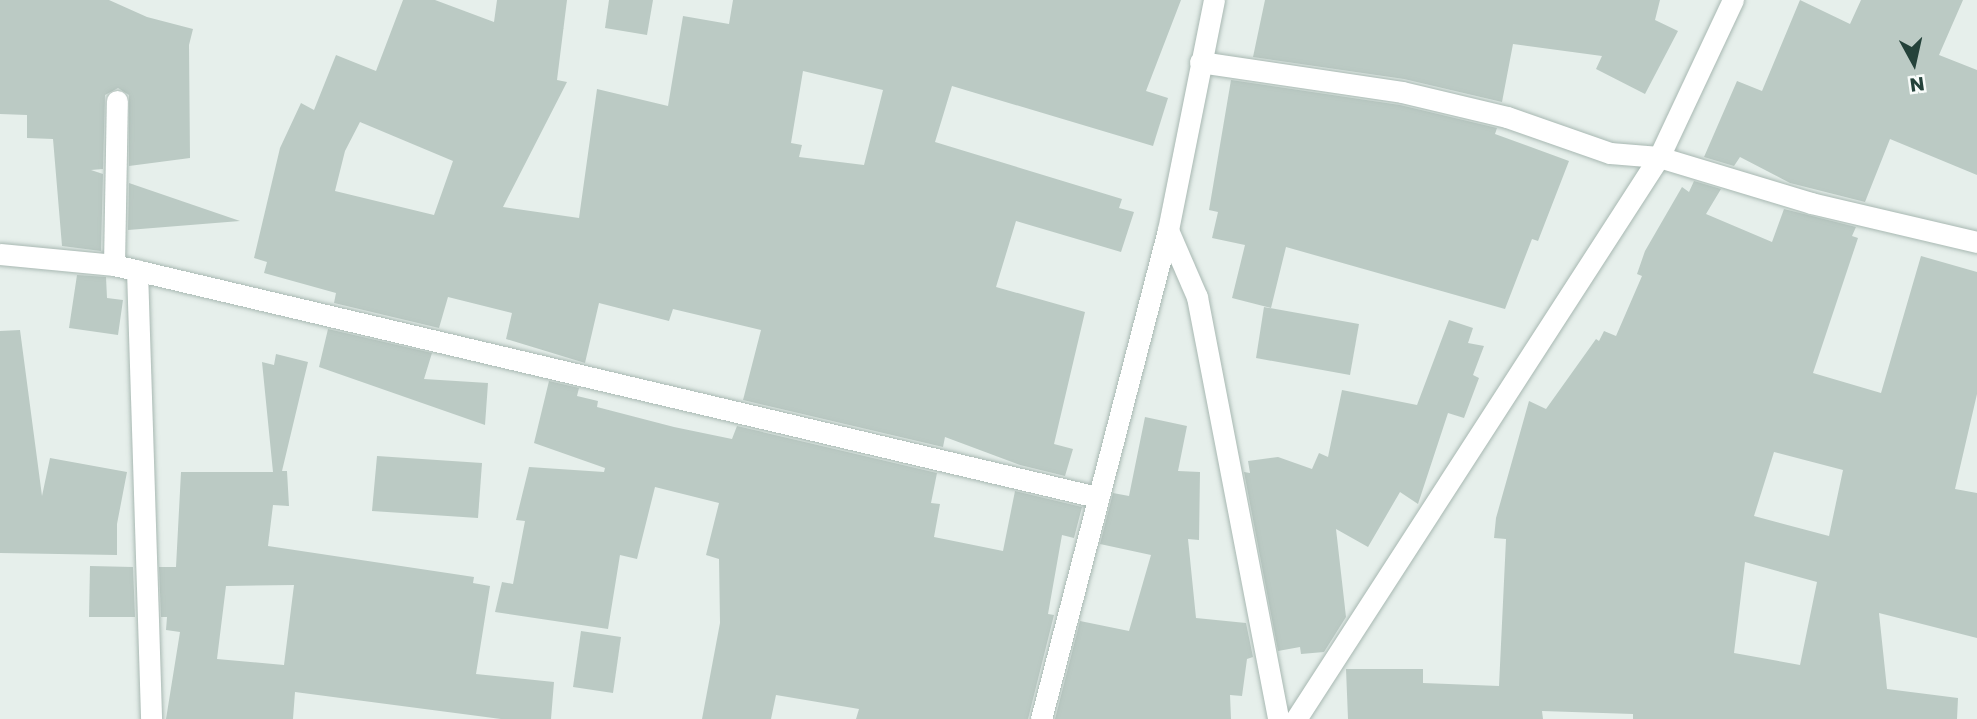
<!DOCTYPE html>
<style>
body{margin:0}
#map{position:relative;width:1977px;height:719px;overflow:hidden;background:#e6efeb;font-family:Poppins,sans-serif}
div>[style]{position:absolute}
.building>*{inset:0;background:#bbcac4}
.roads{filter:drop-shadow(0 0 2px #a8b8b2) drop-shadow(0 0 2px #a8b8b2)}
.minor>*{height:21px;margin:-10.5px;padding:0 10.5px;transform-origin:10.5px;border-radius:10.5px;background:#fff}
span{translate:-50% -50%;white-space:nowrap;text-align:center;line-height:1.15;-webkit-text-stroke:5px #f7fbf9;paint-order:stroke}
.north{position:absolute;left:1879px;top:28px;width:70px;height:70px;-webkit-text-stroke:5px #f7fbf9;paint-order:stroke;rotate:172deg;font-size:19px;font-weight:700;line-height:28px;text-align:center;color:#24423a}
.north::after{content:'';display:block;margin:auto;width:24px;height:32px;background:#24423a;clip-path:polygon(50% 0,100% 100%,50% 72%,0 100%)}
</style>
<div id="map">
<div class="building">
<div style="clip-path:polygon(0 0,109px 0,147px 17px,193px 29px,189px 45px,190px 158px,129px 166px,129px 95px,118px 88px,105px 95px,103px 169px,91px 170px,103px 174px,101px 251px,62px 246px,53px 139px,27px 138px,27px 115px,0 114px)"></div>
<div style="clip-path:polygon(evenodd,403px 0,435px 0,494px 22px,497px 0,567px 0,557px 80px,567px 82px,503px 207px,579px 218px,597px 89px,668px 106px,683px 16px,729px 24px,733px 0,1181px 0,1146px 91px,1168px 98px,1153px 146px,952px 86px,935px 142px,1122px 199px,1119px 208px,1134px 212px,1121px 252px,1016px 221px,996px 287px,1085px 312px,1054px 444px,1073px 449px,1065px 476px,1020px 465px,945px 437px,943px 447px,743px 400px,761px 330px,673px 309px,669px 321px,599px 303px,585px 363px,506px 339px,512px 313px,448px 297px,439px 328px,334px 303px,336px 293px,264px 273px,267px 262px,254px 258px,280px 148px,301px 103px,314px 110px,336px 55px,376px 71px,403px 0,803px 71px,883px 90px,864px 165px,799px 157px,802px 145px,791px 143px,803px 71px,403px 0,360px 122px,453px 161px,434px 215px,335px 191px,345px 151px,360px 122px)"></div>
<div style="clip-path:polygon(609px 0,653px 0,647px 35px,605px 28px)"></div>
<div style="clip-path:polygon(1265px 0,1660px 0,1655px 20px,1678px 31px,1645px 94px,1596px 69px,1602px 56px,1513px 44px,1502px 102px,1404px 79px,1253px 57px)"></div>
<div style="clip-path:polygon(1800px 0,1850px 24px,1861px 0,1963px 0,1939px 55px,1977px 70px,1977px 175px,1890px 139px,1865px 202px,1790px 183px,1740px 157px,1734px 166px,1704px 157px,1737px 81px,1762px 91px)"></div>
<div style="clip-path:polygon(1231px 80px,1400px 105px,1497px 128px,1495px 134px,1569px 161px,1538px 241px,1532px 239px,1505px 309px,1286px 247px,1271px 308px,1232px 298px,1245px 245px,1212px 238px,1218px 212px,1209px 210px)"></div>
<div style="clip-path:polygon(evenodd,1694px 181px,1721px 189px,1706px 214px,1772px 242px,1784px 209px,1856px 227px,1852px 236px,1858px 238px,1813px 373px,1881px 393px,1921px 256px,1977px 272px,1977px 394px,1955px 489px,1977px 493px,1977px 638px,1879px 613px,1887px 689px,1958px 698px,1957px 719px,1633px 719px,1633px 714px,1542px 711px,1543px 719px,1348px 719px,1346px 669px,1423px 669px,1423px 683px,1499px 686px,1506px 539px,1494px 538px,1496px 518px,1529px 401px,1546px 409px,1596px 339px,1599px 341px,1604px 331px,1616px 336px,1642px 276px,1637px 274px,1645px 251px,1682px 187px,1689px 192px,1694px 181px,1774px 452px,1843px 470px,1829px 536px,1754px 516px,1774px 452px,1694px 181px,1745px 562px,1817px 582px,1800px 665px,1734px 653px,1745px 562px)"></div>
<div style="clip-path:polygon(129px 183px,240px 221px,128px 230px)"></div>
<div style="clip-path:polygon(77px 275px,106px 277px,107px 298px,123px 300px,118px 335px,69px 328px)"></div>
<div style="clip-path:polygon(1264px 307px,1359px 324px,1350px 375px,1256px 358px)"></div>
<div style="clip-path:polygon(1449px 320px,1473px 328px,1468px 343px,1484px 346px,1473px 375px,1479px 378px,1464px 418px,1448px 413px,1418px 504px,1400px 492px,1368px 547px,1336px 529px,1346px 617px,1324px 652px,1301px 654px,1300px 647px,1278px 651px,1244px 472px,1250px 473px,1248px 461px,1278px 457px,1312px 469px,1319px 453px,1328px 457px,1342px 390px,1417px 405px)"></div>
<div style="clip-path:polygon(328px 329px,432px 353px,424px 379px,488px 383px,485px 425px,319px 367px)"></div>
<div style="clip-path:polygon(20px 330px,42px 496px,50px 458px,127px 472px,117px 524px,117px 555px,0 553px,0 331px)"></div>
<div style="clip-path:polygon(evenodd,276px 354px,308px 362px,282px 471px,287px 471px,289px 506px,273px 505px,268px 546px,474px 577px,473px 583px,490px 586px,476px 674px,554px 682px,551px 719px,501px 719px,295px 692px,293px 719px,166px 719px,180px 632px,166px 630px,167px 617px,161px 617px,159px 567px,176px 567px,181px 472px,273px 472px,262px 362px,274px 365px,276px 354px,294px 585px,284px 665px,217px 659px,226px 586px,294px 585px)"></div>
<div style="clip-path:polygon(549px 381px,579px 388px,577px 396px,598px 401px,597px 407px,674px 427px,732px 439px,737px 426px,937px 473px,931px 503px,940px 504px,934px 537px,1003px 551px,1015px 491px,1082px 507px,1074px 538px,1062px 535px,1048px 614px,1054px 615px,1028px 719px,856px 719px,859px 709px,776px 695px,771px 719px,702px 719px,720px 623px,719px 559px,706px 555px,719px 503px,655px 487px,637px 559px,620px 555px,608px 629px,495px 612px,502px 582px,513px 584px,525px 521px,516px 520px,529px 467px,604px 472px,605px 468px,534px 443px)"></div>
<div style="clip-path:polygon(1145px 417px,1187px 426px,1178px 471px,1200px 472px,1199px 540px,1188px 539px,1196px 618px,1246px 623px,1253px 657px,1247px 659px,1242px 696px,1230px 695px,1231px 719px,1055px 719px,1080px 621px,1129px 631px,1151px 555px,1100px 544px,1113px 493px,1129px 496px)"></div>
<div style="clip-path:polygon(377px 456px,482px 463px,478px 518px,372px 511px)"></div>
<div style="clip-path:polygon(90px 566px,133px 567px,135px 617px,89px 617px)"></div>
<div style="clip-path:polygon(581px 631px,621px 637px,613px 693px,573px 687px)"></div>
</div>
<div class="roads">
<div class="minor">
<div style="left:1200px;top:62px;width:204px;rotate:8.4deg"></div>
<div style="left:1402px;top:92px;width:108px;rotate:13.4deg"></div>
<div style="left:1507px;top:117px;width:109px;rotate:19.3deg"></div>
<div style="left:1610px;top:153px;width:49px;rotate:4.7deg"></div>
<div style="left:1659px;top:157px;width:159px;rotate:16.8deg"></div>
<div style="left:1811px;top:203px;width:171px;rotate:13.2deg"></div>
<div style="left:1168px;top:230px;width:73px;rotate:66.6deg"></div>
<div style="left:1197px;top:297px;width:430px;rotate:79.1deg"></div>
<div style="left:0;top:254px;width:115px;rotate:5.5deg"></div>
<div style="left:114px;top:265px;width:1010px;rotate:13.28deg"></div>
<div style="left:114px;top:265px;width:164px;rotate:-89deg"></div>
<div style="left:137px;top:270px;width:449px;rotate:88.2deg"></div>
<div style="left:1041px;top:719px;width:505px;rotate:-75.44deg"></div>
<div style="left:1168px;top:230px;width:235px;rotate:-78.7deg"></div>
<div style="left:1296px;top:719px;width:669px;rotate:-57.14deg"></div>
<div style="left:1659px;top:157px;width:174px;rotate:-64.8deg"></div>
</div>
</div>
<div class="north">N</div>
</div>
